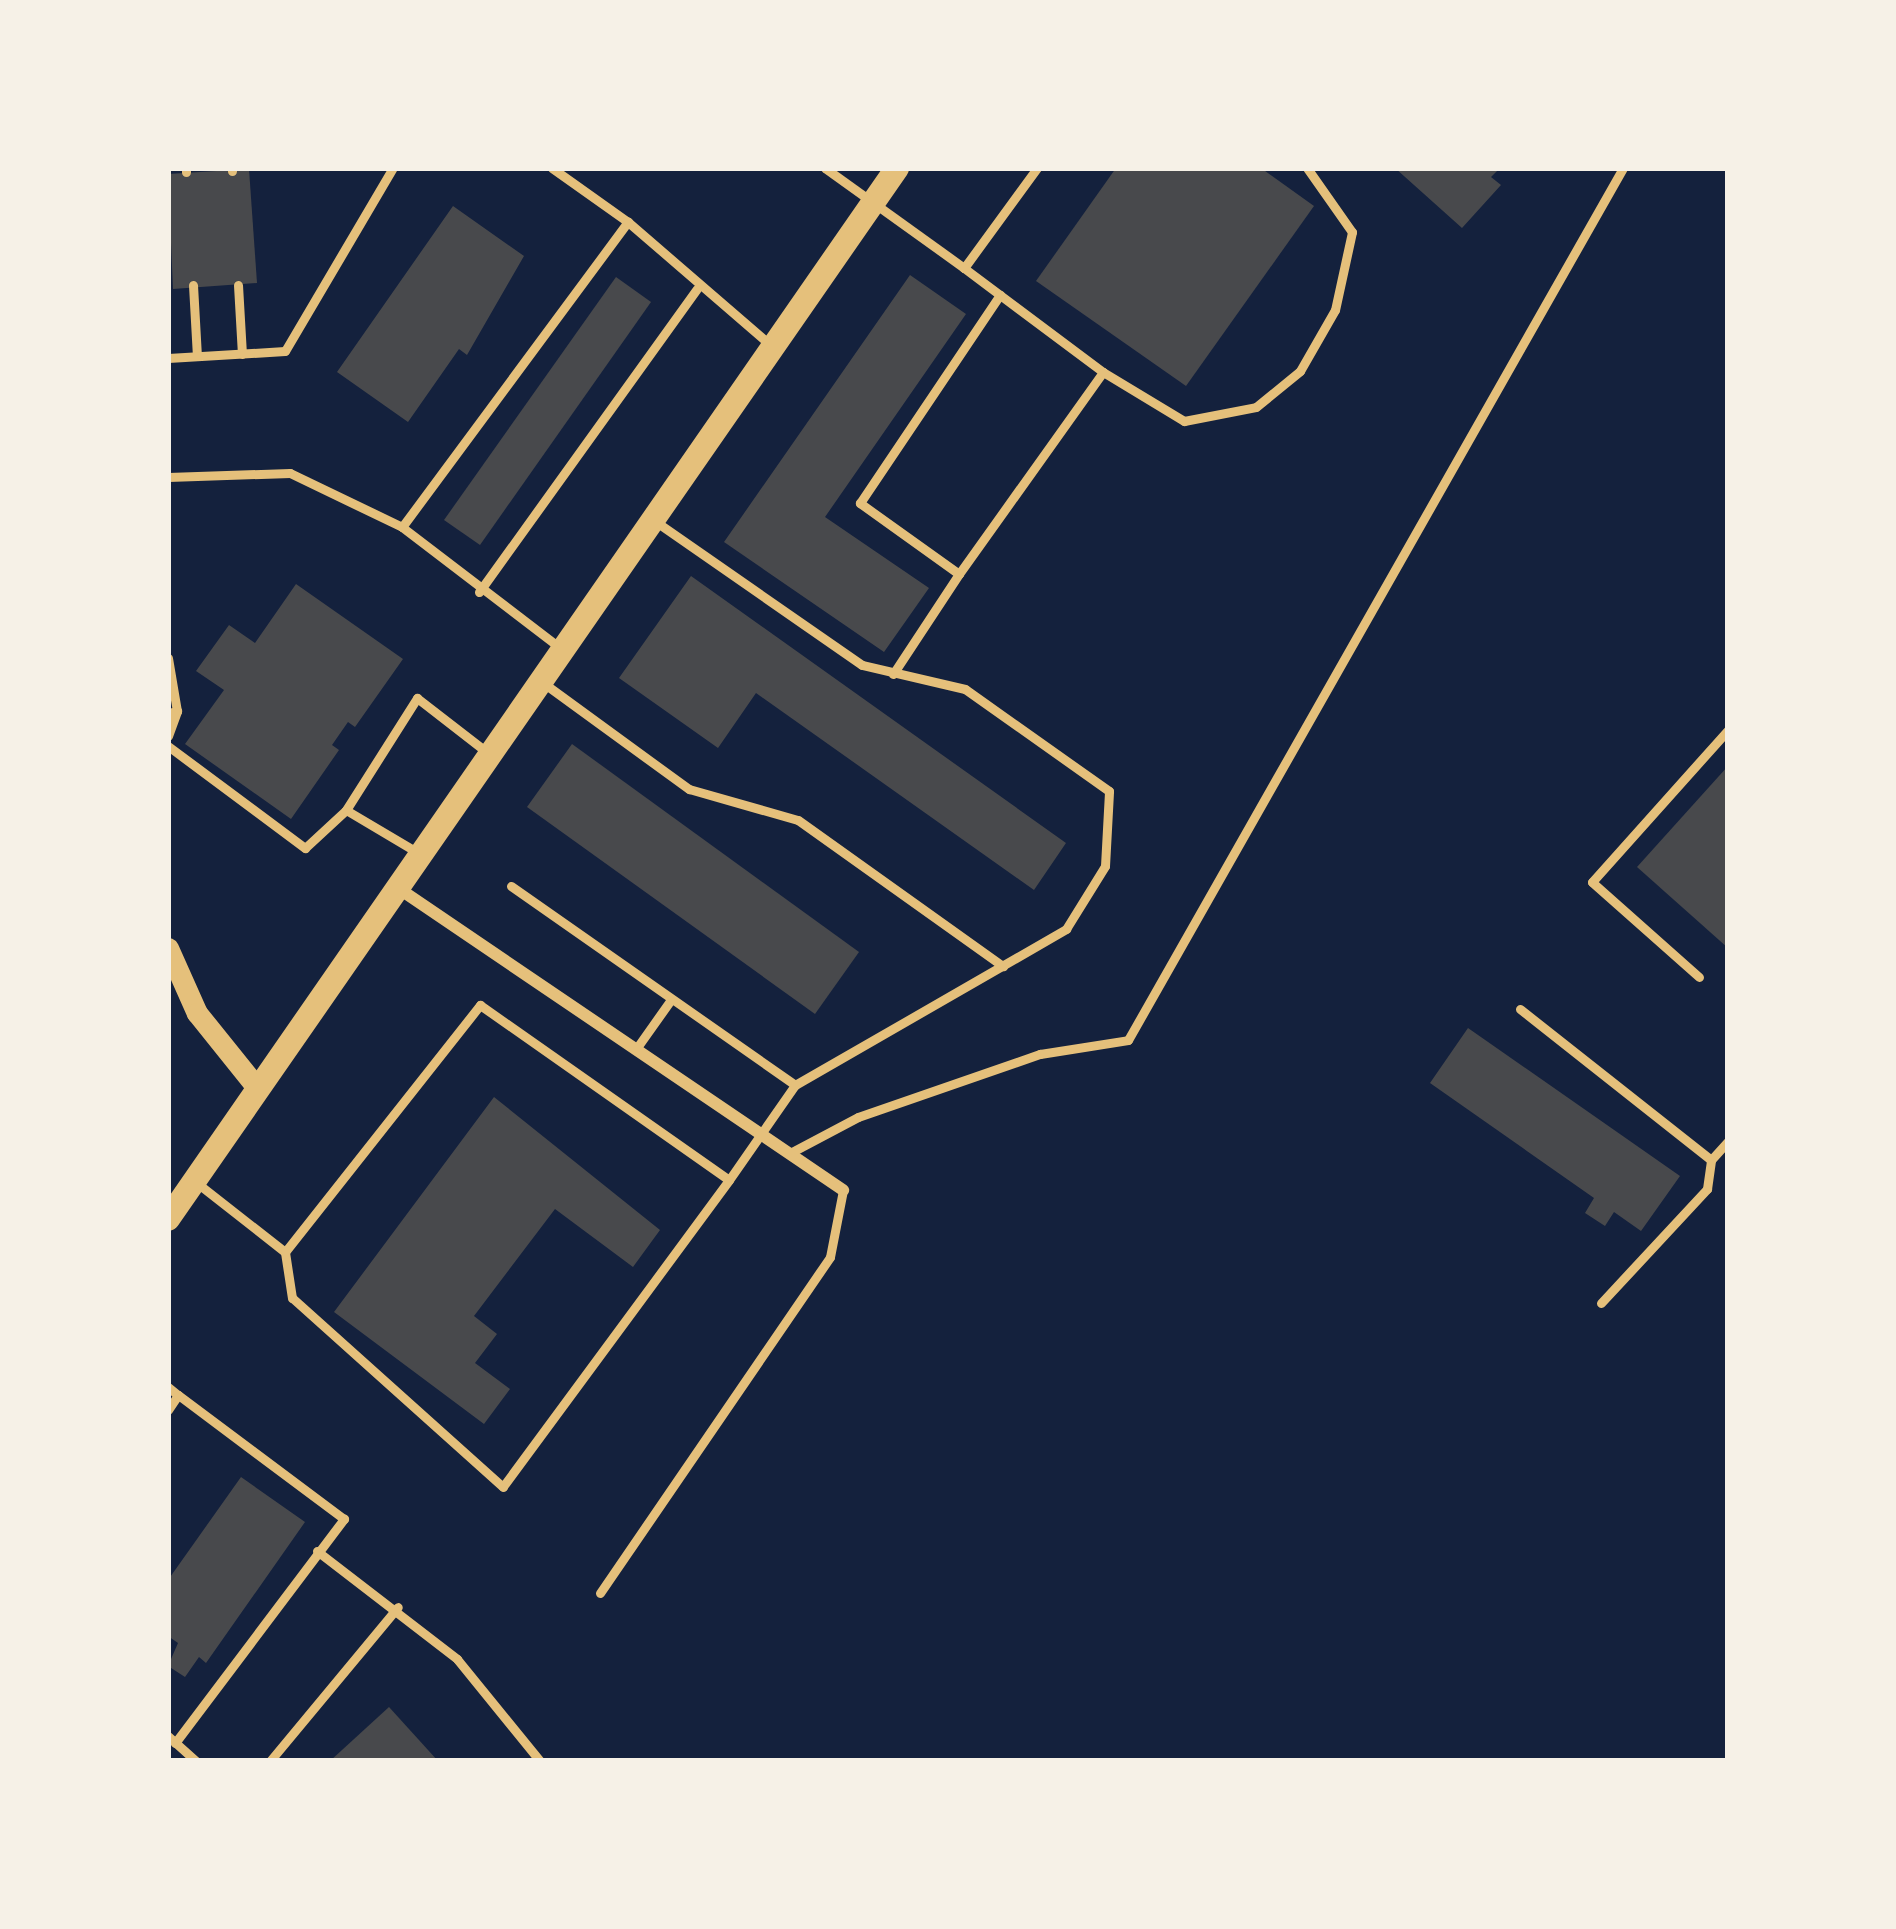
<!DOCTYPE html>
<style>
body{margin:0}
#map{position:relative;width:1896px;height:1929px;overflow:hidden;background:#14213d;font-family:"Asap Condensed",sans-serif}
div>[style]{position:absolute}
.building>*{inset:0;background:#48494c}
.service>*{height:9px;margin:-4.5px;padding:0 4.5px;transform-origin:4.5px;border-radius:4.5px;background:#e5c07b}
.minor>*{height:12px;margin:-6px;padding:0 6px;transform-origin:6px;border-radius:6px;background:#e5c07b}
.tertiary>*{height:21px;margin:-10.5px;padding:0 10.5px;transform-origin:10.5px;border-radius:10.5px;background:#e5c07b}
.secondary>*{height:24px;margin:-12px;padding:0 12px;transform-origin:12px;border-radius:12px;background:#e5c07b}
span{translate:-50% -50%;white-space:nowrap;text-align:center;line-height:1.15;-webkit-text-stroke:10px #f6f1e7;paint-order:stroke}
.frame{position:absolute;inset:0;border:171px solid #f6f1e7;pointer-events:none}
</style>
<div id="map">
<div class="building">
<div style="clip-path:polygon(1116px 168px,1261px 168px,1314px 206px,1186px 386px,1036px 281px)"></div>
<div style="clip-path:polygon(1395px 168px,1500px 168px,1491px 177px,1501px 185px,1462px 228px)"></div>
<div style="clip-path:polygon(249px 169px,257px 283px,173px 289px,168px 174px)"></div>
<div style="clip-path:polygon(453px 206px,524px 256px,467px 355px,459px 349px,408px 422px,337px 372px)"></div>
<div style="clip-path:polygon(910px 275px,966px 314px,825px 517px,929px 588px,884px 652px,724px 542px)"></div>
<div style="clip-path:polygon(616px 277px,651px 302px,480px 545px,444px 520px)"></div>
<div style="clip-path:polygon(691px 576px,1066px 843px,1034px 890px,756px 693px,718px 748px,619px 678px)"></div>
<div style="clip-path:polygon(296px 584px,403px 659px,355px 727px,348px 722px,332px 745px,339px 750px,291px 819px,185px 744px,224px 690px,196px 671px,229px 625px,255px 643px)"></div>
<div style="clip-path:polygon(572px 744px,859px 952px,815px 1014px,527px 807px)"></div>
<div style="clip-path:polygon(1728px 766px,1728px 948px,1637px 867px)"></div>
<div style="clip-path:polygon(1468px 1028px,1680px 1176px,1641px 1231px,1614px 1212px,1605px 1226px,1585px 1213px,1594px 1198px,1430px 1083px)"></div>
<div style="clip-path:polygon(494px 1097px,660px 1230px,633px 1267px,555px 1209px,474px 1316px,497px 1334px,475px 1363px,510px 1389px,484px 1424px,334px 1312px)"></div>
<div style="clip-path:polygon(241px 1477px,305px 1522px,206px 1663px,199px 1657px,185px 1677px,168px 1666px,178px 1643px,168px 1636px,168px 1580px)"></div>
<div style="clip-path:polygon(389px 1707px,438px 1761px,330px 1761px)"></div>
</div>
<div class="service">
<div style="left:186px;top:168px;width:4px;rotate:90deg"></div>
<div style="left:232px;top:168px;width:3px;rotate:90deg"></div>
<div style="left:552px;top:168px;width:93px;rotate:35.4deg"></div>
<div style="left:825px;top:168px;width:171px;rotate:35.7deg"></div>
<div style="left:964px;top:268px;width:124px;rotate:-53.9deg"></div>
<div style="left:964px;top:268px;width:174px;rotate:36.8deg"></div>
<div style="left:1103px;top:372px;width:248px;rotate:125.5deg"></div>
<div style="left:959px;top:574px;width:122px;rotate:-144.4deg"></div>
<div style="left:860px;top:503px;width:251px;rotate:-56.1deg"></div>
<div style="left:193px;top:285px;width:71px;rotate:86.8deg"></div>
<div style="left:238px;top:285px;width:69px;rotate:86.7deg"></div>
<div style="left:168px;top:358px;width:117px;rotate:-3.4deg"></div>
<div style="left:285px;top:351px;width:212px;rotate:-59.5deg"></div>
<div style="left:1103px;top:372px;width:95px;rotate:31.2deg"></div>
<div style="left:1184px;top:421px;width:73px;rotate:-11deg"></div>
<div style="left:1256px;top:407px;width:57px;rotate:-39.3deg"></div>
<div style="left:1300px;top:371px;width:70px;rotate:-60.2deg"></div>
<div style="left:1335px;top:310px;width:80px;rotate:-77.7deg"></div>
<div style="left:1352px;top:232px;width:78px;rotate:-125.1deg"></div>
<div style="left:168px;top:477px;width:122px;rotate:-1.9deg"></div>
<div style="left:290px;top:473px;width:124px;rotate:25.7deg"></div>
<div style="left:402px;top:527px;width:198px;rotate:37.4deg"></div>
<div style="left:402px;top:527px;width:380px;rotate:-53.5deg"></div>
<div style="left:628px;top:222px;width:191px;rotate:40.8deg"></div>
<div style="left:479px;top:592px;width:373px;rotate:-54.3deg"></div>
<div style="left:168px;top:658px;width:54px;rotate:80.4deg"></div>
<div style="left:177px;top:711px;width:9px;rotate:167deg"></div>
<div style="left:893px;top:674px;width:120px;rotate:-56.6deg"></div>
<div style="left:542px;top:682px;width:182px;rotate:36.1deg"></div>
<div style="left:689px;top:789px;width:113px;rotate:15.9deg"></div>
<div style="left:798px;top:820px;width:252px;rotate:35.5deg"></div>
<div style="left:168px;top:736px;width:27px;rotate:-70deg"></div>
<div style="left:168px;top:746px;width:171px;rotate:36.7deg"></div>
<div style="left:305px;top:848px;width:56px;rotate:-42.8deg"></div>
<div style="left:346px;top:810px;width:86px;rotate:30.7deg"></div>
<div style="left:346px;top:810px;width:133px;rotate:-57.6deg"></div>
<div style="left:417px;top:698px;width:90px;rotate:37.8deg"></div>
<div style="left:511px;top:886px;width:347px;rotate:35deg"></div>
<div style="left:795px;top:1085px;width:313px;rotate:-29.9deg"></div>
<div style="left:1066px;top:929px;width:74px;rotate:-58.2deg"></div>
<div style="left:1105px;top:866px;width:75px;rotate:-86.9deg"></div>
<div style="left:1109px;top:791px;width:176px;rotate:-144.7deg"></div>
<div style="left:965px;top:689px;width:106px;rotate:-166.9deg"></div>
<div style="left:862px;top:665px;width:254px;rotate:-145.2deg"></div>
<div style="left:1699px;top:977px;width:143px;rotate:-138.4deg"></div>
<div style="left:1592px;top:882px;width:204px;rotate:-48.2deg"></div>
<div style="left:1520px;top:1009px;width:243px;rotate:38.3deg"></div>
<div style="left:636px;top:1049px;width:59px;rotate:-54.7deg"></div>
<div style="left:790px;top:1153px;width:77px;rotate:-27.9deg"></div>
<div style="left:858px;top:1117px;width:193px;rotate:-19.1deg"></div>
<div style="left:1040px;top:1054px;width:89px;rotate:-9deg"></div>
<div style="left:1128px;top:1040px;width:1003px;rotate:-60.42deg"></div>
<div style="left:729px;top:1180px;width:116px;rotate:-55.2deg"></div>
<div style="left:197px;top:1183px;width:112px;rotate:38.1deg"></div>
<div style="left:285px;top:1252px;width:315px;rotate:-51.7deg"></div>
<div style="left:480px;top:1005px;width:304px;rotate:35.1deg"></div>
<div style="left:729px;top:1180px;width:381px;rotate:126.4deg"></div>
<div style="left:503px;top:1487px;width:283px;rotate:-138.1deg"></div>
<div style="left:292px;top:1298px;width:47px;rotate:-98.7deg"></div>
<div style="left:1601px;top:1303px;width:156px;rotate:-47.1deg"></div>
<div style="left:1707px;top:1189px;width:29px;rotate:-82deg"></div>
<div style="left:1711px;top:1160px;width:25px;rotate:-48deg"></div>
<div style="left:168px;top:1387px;width:13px;rotate:39deg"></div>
<div style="left:178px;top:1395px;width:18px;rotate:124deg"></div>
<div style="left:317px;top:1551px;width:177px;rotate:37.6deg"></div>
<div style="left:457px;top:1659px;width:132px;rotate:50.9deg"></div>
<div style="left:600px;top:1593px;width:407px;rotate:-55.6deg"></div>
<div style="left:830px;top:1257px;width:68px;rotate:-79deg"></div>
<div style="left:168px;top:1736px;width:38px;rotate:42deg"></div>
<div style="left:175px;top:1743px;width:281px;rotate:-53deg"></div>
<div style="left:344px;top:1519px;width:207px;rotate:-143.2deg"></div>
<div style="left:270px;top:1761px;width:200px;rotate:-50.3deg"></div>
</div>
<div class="minor">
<div style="left:398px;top:888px;width:538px;rotate:34.16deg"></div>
</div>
<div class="tertiary">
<div style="left:168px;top:948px;width:71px;rotate:66deg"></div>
<div style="left:197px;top:1013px;width:97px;rotate:51.2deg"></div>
</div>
<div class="secondary">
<div style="left:168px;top:1219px;width:1279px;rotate:-55.25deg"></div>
</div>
<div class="frame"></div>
</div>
